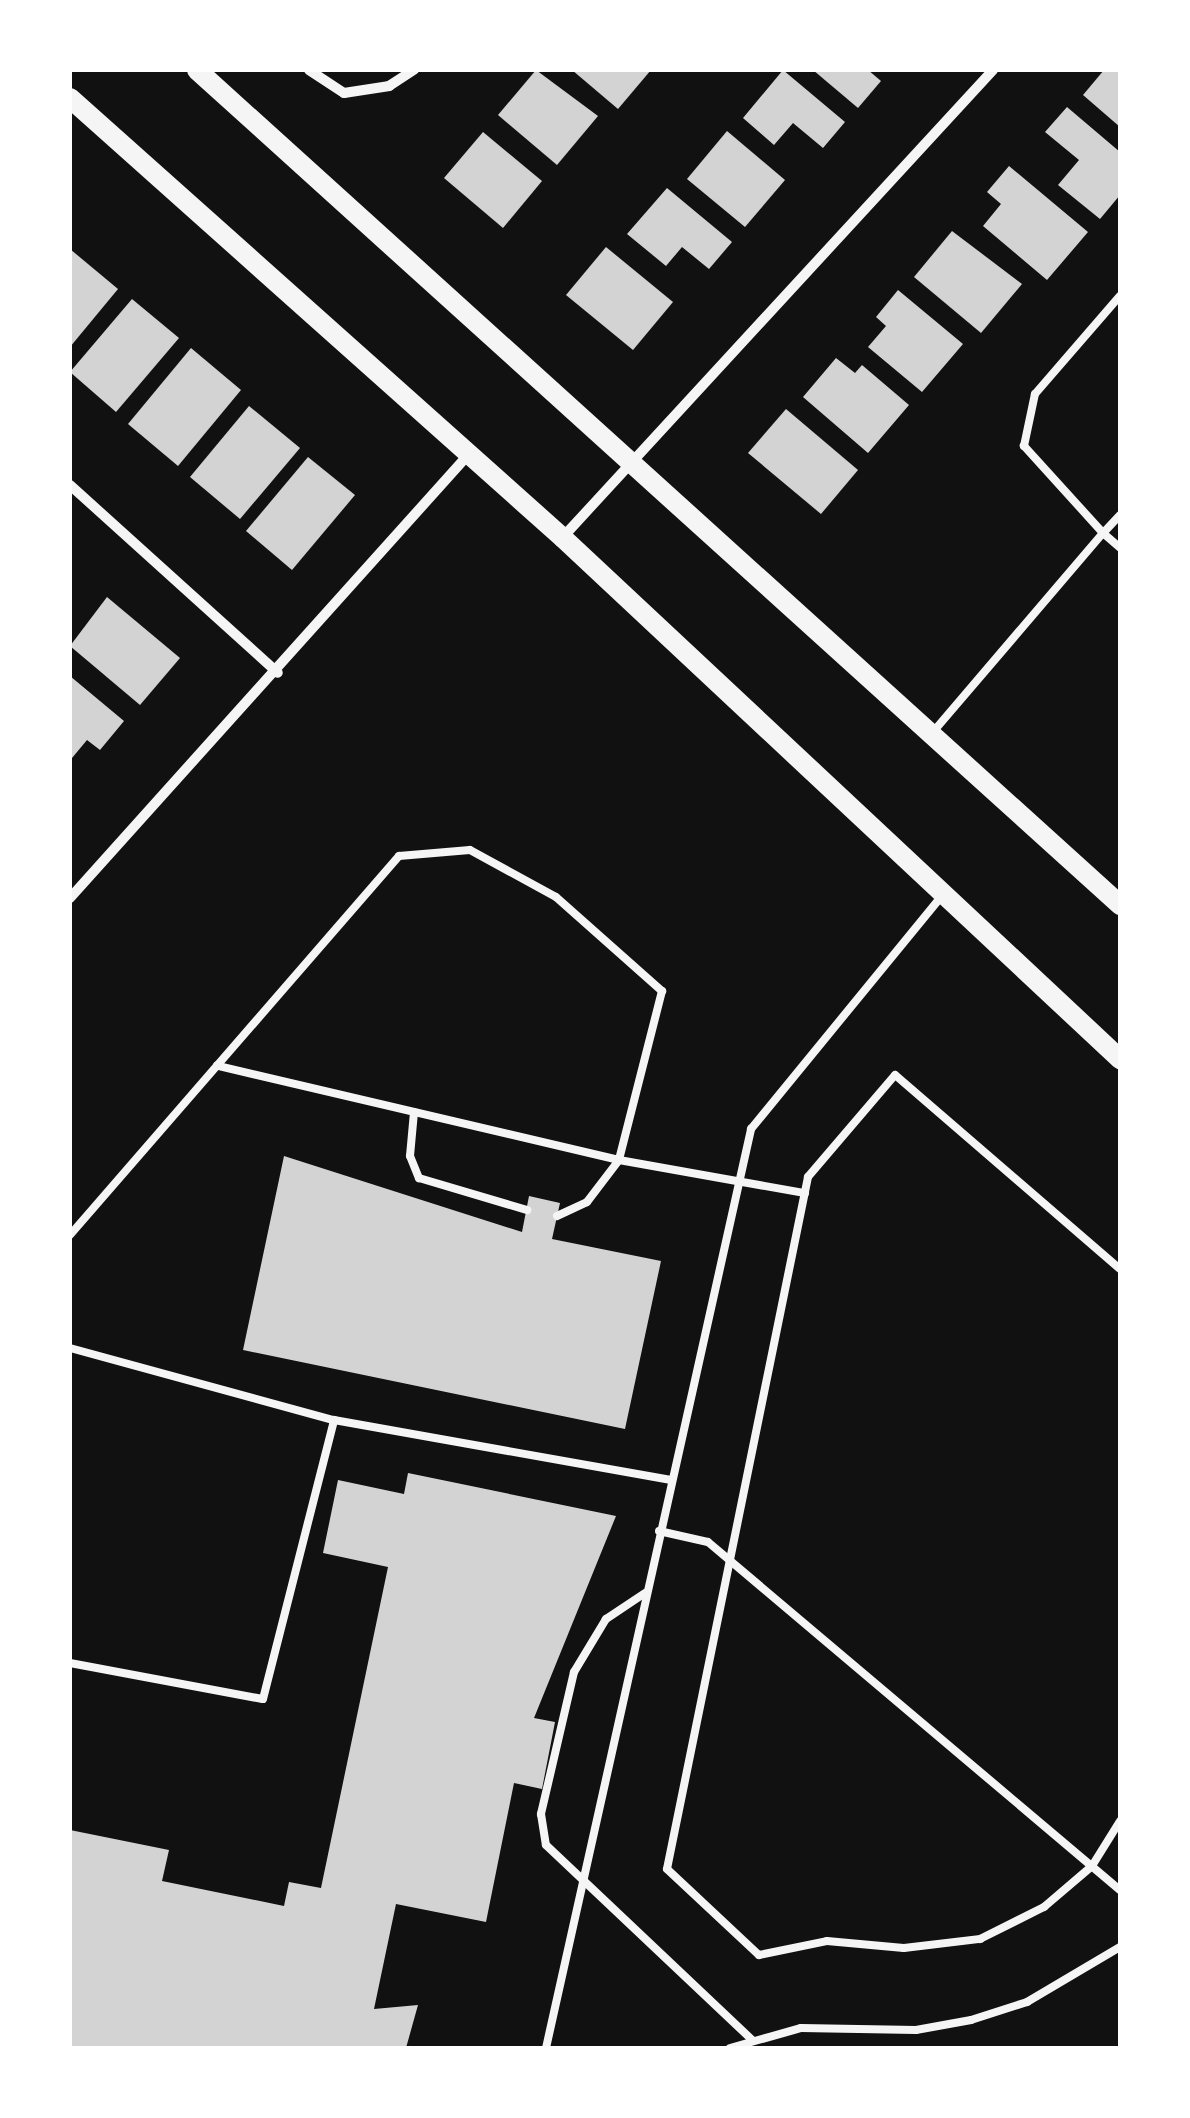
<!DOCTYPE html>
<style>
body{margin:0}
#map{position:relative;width:1190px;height:2118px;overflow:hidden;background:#111;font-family:Overpass,sans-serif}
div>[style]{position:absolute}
.building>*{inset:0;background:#d3d3d3}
.service>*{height:8px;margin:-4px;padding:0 4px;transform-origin:4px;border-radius:4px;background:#f5f5f5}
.minor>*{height:10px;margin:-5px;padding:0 5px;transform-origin:5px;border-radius:5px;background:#f5f5f5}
.secondary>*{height:20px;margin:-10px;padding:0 10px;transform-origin:10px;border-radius:10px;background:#f5f5f5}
span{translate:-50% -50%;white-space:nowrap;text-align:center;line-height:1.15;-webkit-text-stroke:10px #fff;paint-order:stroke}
.frame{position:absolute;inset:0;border:72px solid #fff;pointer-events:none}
</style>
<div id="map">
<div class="building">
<div style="clip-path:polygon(536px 70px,598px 116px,557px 165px,498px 115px)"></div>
<div style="clip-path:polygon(572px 70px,651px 70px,618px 109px)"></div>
<div style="clip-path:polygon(783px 70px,845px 122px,823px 148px,793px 123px,774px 145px,743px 118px)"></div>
<div style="clip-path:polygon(813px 70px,868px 70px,881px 81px,858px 108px)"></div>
<div style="clip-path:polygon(1104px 70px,1120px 70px,1120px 127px,1083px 95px)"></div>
<div style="clip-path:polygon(1067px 107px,1120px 152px,1120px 195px,1100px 219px,1058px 185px,1079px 160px,1045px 132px)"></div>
<div style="clip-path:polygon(727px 131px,785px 180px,745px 227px,687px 179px)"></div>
<div style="clip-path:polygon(483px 132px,542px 181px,503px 228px,444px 178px)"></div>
<div style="clip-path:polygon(1009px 166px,1088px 232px,1047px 280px,983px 226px,1001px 204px,987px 192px)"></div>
<div style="clip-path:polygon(667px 188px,732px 242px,709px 269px,682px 247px,666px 266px,627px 234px)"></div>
<div style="clip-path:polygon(952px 231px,1022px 284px,981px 333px,914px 277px)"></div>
<div style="clip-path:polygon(606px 247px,673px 302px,633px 350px,566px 295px)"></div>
<div style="clip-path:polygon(70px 249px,118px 289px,70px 347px)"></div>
<div style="clip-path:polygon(898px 290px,963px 344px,922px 392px,868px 347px,886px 326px,876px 317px)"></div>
<div style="clip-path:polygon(132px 299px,179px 338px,116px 412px,70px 372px)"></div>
<div style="clip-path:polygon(191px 348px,241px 390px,178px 466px,128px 424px)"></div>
<div style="clip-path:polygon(836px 358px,855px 373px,862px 365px,909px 405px,868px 453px,803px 397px)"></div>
<div style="clip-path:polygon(249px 406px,300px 448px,240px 519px,190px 477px)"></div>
<div style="clip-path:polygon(786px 409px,858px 470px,821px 514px,748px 453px)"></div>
<div style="clip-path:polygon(308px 457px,355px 495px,292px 570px,246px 531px)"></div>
<div style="clip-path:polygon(107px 597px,180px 658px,140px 705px,70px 646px)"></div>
<div style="clip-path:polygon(70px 676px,124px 721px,100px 750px,87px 740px,72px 758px)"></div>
<div style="clip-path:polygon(284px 1156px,522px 1232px,529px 1196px,560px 1203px,552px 1239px,661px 1261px,625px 1429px,243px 1350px)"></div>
<div style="clip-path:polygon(408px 1473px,616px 1516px,534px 1718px,555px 1722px,542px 1789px,514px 1783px,486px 1922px,396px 1904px,374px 2009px,418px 2005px,406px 2048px,70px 2048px,70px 1830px,169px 1850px,162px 1881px,284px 1906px,289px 1882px,321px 1888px,388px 1567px,323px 1553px,338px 1480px,404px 1494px)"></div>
</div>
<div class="service">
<div style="left:1120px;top:515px;width:25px;rotate:133deg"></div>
<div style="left:1103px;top:533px;width:23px;rotate:41deg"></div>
<div style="left:933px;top:732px;width:262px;rotate:-49.5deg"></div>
<div style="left:1103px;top:533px;width:118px;rotate:-132.2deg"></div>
<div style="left:1024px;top:446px;width:53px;rotate:-78.1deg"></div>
<div style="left:1035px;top:394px;width:130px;rotate:-49.1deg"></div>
<div style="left:414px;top:1112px;width:44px;rotate:95.2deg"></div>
<div style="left:410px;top:1156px;width:24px;rotate:68deg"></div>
<div style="left:419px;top:1178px;width:113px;rotate:16.5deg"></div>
<div style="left:557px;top:1216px;width:33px;rotate:-25deg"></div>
<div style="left:587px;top:1202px;width:53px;rotate:-52.7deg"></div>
<div style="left:619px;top:1160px;width:189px;rotate:10.1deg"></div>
<div style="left:70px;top:1235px;width:502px;rotate:-49.04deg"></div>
<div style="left:399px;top:856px;width:71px;rotate:-4.8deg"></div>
<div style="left:470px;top:850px;width:98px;rotate:28.7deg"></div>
<div style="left:556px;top:897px;width:142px;rotate:41.6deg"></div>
<div style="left:662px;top:991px;width:174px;rotate:104.3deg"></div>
<div style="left:619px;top:1160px;width:413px;rotate:-166.8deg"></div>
<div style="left:1120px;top:1269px;width:297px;rotate:-139.2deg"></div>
<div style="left:895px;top:1075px;width:134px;rotate:130.5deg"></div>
<div style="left:808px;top:1177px;width:706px;rotate:101.52deg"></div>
<div style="left:667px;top:1869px;width:126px;rotate:43.1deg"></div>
<div style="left:759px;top:1955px;width:69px;rotate:-11.6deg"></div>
<div style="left:827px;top:1941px;width:77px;rotate:5.2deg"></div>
<div style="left:904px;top:1948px;width:77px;rotate:-6.8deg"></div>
<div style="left:980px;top:1939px;width:72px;rotate:-26.6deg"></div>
<div style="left:1044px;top:1907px;width:63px;rotate:-40.5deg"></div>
<div style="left:1092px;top:1866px;width:53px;rotate:-58.1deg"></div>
<div style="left:70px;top:1348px;width:274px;rotate:15.3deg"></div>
<div style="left:659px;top:1531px;width:50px;rotate:12.7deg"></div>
<div style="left:708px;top:1542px;width:539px;rotate:40.19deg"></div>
<div style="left:645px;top:1593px;width:47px;rotate:146.3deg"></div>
<div style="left:606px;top:1619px;width:62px;rotate:121.1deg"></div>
<div style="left:574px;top:1672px;width:146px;rotate:103.1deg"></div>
<div style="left:541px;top:1814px;width:31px;rotate:81deg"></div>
<div style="left:546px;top:1845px;width:284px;rotate:43.4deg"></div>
<div style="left:70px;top:1663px;width:196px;rotate:10.6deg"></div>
<div style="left:263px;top:1699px;width:288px;rotate:-75.7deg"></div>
<div style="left:334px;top:1420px;width:341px;rotate:10.1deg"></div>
<div style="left:546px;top:2048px;width:942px;rotate:-77.42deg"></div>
<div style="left:751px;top:1129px;width:300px;rotate:-50.7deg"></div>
<div style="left:730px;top:2048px;width:74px;rotate:-15.7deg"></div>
<div style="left:801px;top:2028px;width:115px;rotate:1deg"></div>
<div style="left:916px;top:2030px;width:56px;rotate:-10.3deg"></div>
<div style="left:971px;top:2020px;width:59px;rotate:-17.8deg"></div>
<div style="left:1027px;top:2002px;width:108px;rotate:-30.6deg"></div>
</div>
<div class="minor">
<div style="left:309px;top:70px;width:42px;rotate:33.3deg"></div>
<div style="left:344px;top:93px;width:46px;rotate:-8.8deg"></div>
<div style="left:389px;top:86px;width:30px;rotate:-33deg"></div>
<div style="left:70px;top:485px;width:280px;rotate:42.1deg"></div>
<div style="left:563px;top:537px;width:635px;rotate:-47.36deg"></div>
<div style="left:70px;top:898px;width:597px;rotate:-48.06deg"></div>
</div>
<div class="secondary">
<div style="left:197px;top:70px;width:1245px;rotate:42.13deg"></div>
<div style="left:70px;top:98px;width:661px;rotate:41.75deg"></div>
<div style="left:563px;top:538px;width:763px;rotate:43.09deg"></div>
</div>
<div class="frame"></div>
</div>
